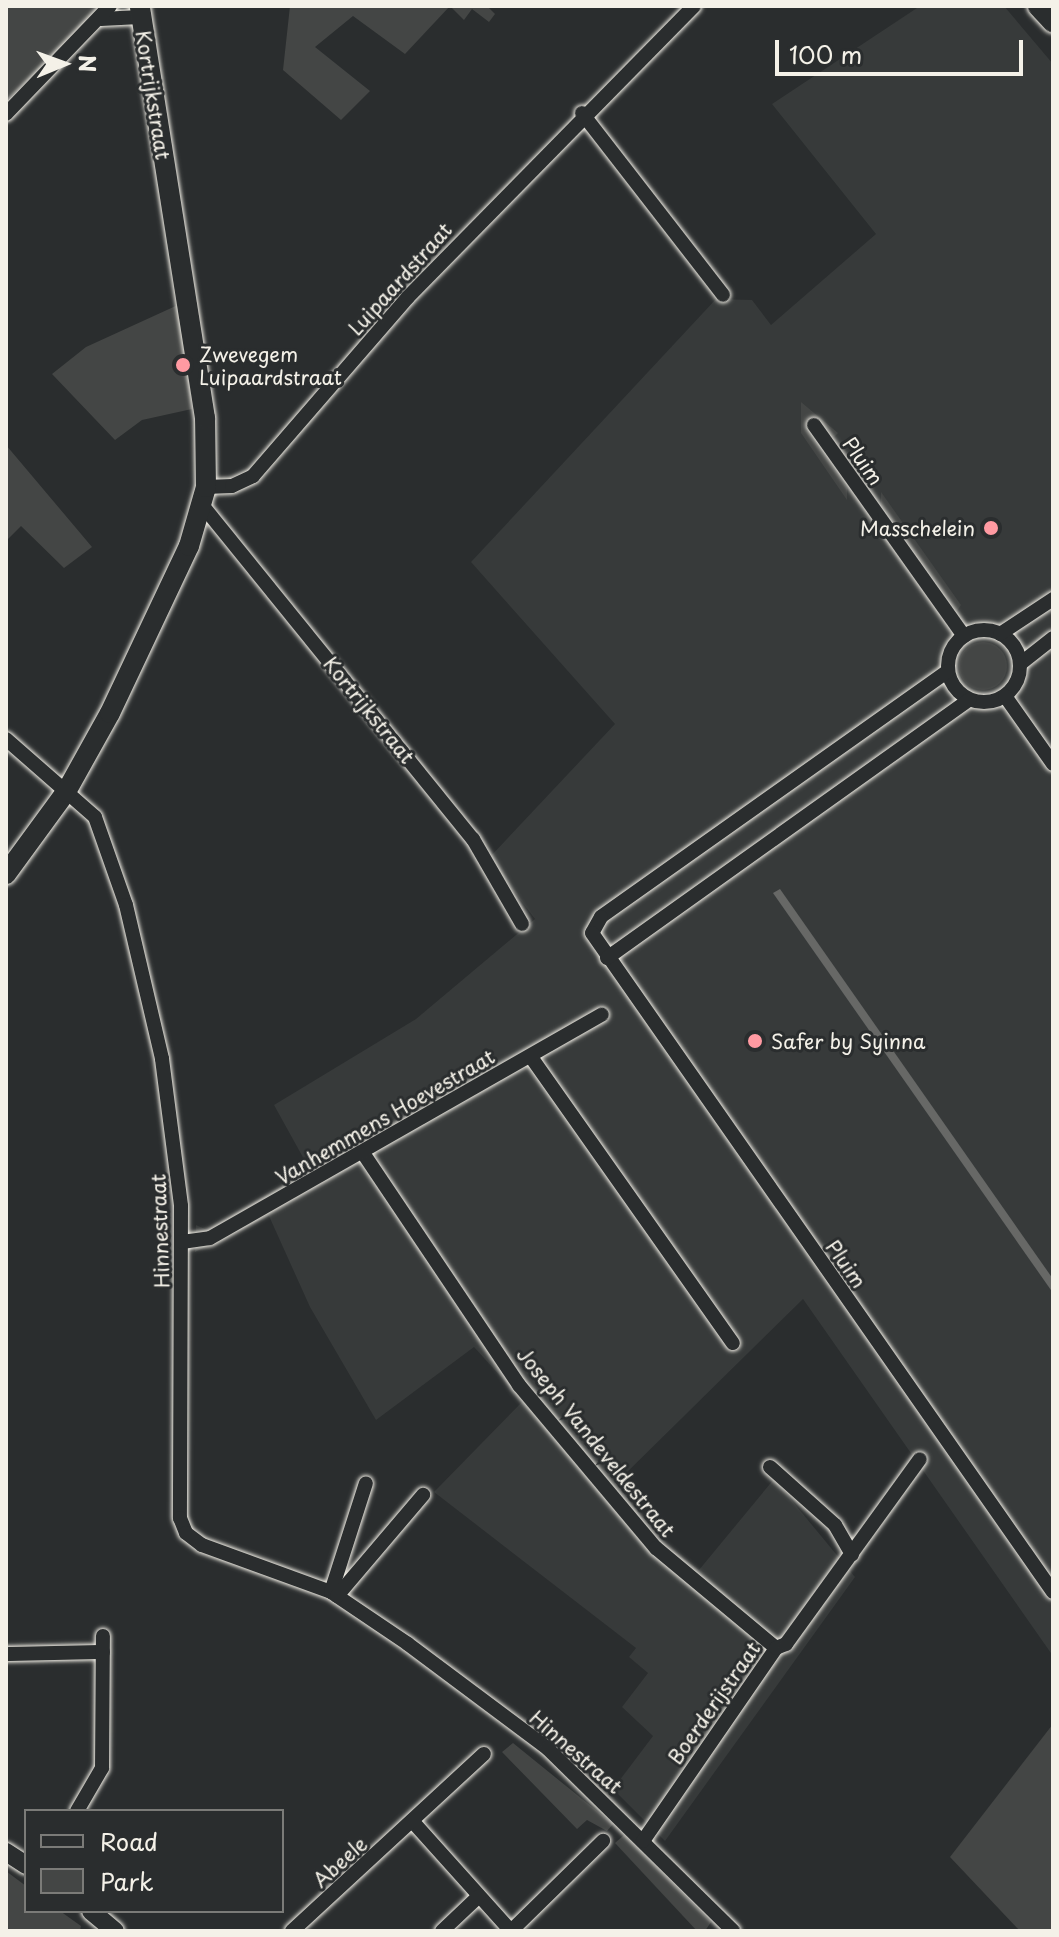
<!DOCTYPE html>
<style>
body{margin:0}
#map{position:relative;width:1059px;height:1937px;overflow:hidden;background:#2a2d2e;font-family:"Playpen Sans",sans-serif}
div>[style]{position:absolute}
.built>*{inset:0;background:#373a3a}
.green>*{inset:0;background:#444645}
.round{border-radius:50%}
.water>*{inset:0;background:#676866}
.roads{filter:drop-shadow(0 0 2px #f4f1e8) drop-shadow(0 0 2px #f4f1e8)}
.minor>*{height:14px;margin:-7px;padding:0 7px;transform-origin:7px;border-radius:7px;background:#2a2d2e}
.minor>.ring{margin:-7px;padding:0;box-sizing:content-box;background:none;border:14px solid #2a2d2e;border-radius:50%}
.tertiary>*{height:18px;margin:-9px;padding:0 9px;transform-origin:9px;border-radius:9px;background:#2a2d2e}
.secondary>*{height:20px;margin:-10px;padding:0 10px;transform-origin:10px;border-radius:10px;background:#2a2d2e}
.primary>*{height:22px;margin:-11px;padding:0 11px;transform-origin:11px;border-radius:11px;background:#2a2d2e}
.dots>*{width:22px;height:22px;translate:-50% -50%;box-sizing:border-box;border:4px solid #2a2d2e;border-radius:50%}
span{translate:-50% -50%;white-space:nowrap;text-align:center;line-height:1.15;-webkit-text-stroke:6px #2a2d2e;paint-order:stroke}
.street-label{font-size:20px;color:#f4f1e8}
.poi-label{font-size:20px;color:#f4f1e8}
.left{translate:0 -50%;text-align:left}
.right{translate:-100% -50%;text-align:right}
.frame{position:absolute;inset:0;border:8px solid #f4f1e8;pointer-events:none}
.legend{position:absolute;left:24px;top:1809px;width:260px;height:104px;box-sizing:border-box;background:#2a2d2e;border:2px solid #7b7b78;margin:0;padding:10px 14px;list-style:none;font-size:24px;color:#f4f1e8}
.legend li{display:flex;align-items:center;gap:16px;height:40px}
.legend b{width:40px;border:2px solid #7b7b78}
.north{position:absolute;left:24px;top:24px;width:80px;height:80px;-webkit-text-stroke:6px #2a2d2e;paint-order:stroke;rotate:89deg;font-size:22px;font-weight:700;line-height:32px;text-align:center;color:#f4f1e8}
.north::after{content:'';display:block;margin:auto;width:28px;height:36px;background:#f4f1e8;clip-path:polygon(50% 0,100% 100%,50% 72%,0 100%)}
.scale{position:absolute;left:775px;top:40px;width:248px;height:36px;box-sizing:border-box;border:4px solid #f4f1e8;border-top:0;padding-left:10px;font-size:24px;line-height:28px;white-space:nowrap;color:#f4f1e8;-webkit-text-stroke:6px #2a2d2e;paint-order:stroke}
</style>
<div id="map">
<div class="built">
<div style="clip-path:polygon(920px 6px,1004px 6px,1053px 64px,1053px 1656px,803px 1299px,616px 1483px,659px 1541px,699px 1570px,774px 1479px,855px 1577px,665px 1841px,613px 1789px,653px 1736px,622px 1707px,648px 1673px,629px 1657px,636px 1648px,434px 1492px,523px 1401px,474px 1347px,376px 1420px,310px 1307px,269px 1216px,195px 1252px,196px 1225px,207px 1230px,310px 1170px,274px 1105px,416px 1019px,535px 919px,489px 858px,615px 724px,471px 562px,716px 299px,752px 300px,771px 325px,876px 234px,772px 104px)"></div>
</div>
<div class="green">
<div style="clip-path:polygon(6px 6px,103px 6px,6px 101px)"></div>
<div style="clip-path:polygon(290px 6px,487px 6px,495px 14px,489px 22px,472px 9px,464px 20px,450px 6px,405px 54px,353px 16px,315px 47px,370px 91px,341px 120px,283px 70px)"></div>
<div style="clip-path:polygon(180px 304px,192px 409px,142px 420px,115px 440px,52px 374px,86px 347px)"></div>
<div style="clip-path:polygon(801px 402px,838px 433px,834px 437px,821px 421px,806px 430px,847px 488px,847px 500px,801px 433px)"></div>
<div style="clip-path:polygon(6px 445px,92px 547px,64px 568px,21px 526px,6px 541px)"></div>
<div style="clip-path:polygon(881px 492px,961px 605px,957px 611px,881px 504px)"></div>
<div class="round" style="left:959px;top:642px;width:48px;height:48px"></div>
<div style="clip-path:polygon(1053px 1724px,1053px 1931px,1020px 1931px,950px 1857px)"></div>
<div style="clip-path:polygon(513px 1743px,613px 1824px,607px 1831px,587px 1820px,577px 1829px,502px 1752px)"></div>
<div style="clip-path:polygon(624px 1835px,711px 1922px,705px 1931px,697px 1931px,615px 1843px)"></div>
<div style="clip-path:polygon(6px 1871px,26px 1886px,26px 1911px,60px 1911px,81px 1926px,80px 1931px,6px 1931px)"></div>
</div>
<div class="water">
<div style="clip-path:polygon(780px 889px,1053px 1279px,1053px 1293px,773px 893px)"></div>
</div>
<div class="roads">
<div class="minor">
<div style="left:101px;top:19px;width:39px;rotate:-3deg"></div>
<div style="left:582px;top:113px;width:230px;rotate:52.2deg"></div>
<div style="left:6px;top:114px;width:150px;rotate:-46.1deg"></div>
<div style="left:814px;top:425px;width:259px;rotate:54.6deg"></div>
<div style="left:206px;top:487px;width:26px;rotate:-2deg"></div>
<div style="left:232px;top:486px;width:23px;rotate:-25deg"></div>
<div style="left:253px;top:476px;width:237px;rotate:-49.1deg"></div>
<div style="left:408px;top:297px;width:408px;rotate:-45.5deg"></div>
<div style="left:203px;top:506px;width:429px;rotate:51deg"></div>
<div style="left:473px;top:839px;width:98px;rotate:60deg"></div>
<div class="ring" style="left:948px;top:630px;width:58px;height:58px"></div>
<div style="left:1000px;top:634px;width:64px;rotate:-33.4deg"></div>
<div style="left:1020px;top:664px;width:42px;rotate:-38.2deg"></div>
<div style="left:948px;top:671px;width:425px;rotate:144.7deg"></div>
<div style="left:601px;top:917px;width:18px;rotate:119deg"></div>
<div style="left:592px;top:933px;width:804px;rotate:55.03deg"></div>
<div style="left:1005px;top:696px;width:83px;rotate:54.8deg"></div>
<div style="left:6px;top:739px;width:118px;rotate:41.2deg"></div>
<div style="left:95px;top:817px;width:93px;rotate:70.6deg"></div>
<div style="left:126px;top:905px;width:158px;rotate:76.8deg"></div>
<div style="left:162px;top:1059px;width:148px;rotate:82.6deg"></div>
<div style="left:181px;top:1206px;width:312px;rotate:90.2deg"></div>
<div style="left:180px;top:1518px;width:16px;rotate:68deg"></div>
<div style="left:186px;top:1533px;width:20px;rotate:37deg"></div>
<div style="left:202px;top:1545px;width:137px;rotate:20deg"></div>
<div style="left:331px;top:1592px;width:93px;rotate:34deg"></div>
<div style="left:408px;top:1644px;width:174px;rotate:36.8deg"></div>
<div style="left:547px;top:1748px;width:261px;rotate:44.5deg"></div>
<div style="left:607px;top:958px;width:445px;rotate:-35.5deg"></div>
<div style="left:531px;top:1057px;width:350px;rotate:54.8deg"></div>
<div style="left:363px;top:1153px;width:280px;rotate:56.1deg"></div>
<div style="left:519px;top:1385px;width:213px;rotate:50deg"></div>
<div style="left:656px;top:1548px;width:156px;rotate:39.8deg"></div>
<div style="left:182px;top:1242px;width:28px;rotate:-8deg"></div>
<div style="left:210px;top:1238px;width:451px;rotate:-29.7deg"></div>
<div style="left:770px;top:1467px;width:87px;rotate:41.7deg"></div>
<div style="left:835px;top:1525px;width:34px;rotate:60deg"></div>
<div style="left:331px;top:1592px;width:114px;rotate:-72.2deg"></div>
<div style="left:337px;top:1596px;width:133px;rotate:-49.6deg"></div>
<div style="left:6px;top:1654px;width:97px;rotate:-1.2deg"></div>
<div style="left:77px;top:1811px;width:50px;rotate:-59.8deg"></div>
<div style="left:102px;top:1768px;width:132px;rotate:-89.6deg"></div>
<div style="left:414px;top:1823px;width:145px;rotate:48.1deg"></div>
<div style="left:643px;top:1841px;width:234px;rotate:-55.4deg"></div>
<div style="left:776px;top:1648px;width:11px;rotate:-22deg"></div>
<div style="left:786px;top:1644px;width:228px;rotate:-54.1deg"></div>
<div style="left:292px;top:1931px;width:261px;rotate:-42.7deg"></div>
<div style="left:442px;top:1931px;width:50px;rotate:-43.4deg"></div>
<div style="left:511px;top:1931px;width:129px;rotate:-44.4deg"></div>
</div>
<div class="tertiary">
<div style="left:6px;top:1852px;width:24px;rotate:33deg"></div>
<div style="left:91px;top:1911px;width:31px;rotate:40deg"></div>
</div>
<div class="secondary">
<div style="left:6px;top:874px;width:102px;rotate:-53.8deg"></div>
<div style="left:66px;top:792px;width:90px;rotate:-60.9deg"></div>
<div style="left:110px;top:713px;width:185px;rotate:-64.7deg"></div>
<div style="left:189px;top:546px;width:61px;rotate:-73.9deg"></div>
<div style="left:206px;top:487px;width:69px;rotate:-90.8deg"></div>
<div style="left:205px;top:418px;width:417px;rotate:-99deg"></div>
</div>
<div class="primary">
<div style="left:1039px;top:6px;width:21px;rotate:47deg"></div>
</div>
</div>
<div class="dots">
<div style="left:183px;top:365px;background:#ff9aa2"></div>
<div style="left:991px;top:528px;background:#ff9aa2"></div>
<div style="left:755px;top:1041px;background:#ff9aa2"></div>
</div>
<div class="street-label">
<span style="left:153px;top:95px;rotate:81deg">Kortrijkstraat</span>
<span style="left:400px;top:279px;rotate:-48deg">Luipaardstraat</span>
<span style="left:863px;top:461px;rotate:55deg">Pluim</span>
<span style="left:369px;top:710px;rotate:51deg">Kortrijkstraat</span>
<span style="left:385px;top:1117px;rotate:-30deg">Vanhemmens Hoevestraat</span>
<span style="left:160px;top:1231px;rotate:-92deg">Hinnestraat</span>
<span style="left:846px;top:1264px;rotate:55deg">Pluim</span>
<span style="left:596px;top:1442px;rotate:51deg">Joseph Vandeveldestraat</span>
<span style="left:714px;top:1703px;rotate:-55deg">Boerderijstraat</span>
<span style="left:576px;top:1752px;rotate:41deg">Hinnestraat</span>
<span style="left:340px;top:1862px;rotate:-42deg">Abeele</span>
</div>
<div class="poi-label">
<span class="left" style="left:199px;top:366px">Zwevegem<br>Luipaardstraat</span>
<span class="right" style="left:975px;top:528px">Masschelein</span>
<span class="left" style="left:771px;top:1041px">Safer by Syinna</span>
</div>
<div class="frame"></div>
<ul class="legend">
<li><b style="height:10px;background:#2a2d2e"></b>Road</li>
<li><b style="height:22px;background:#444645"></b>Park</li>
</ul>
<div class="north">N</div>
<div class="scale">100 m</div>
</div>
